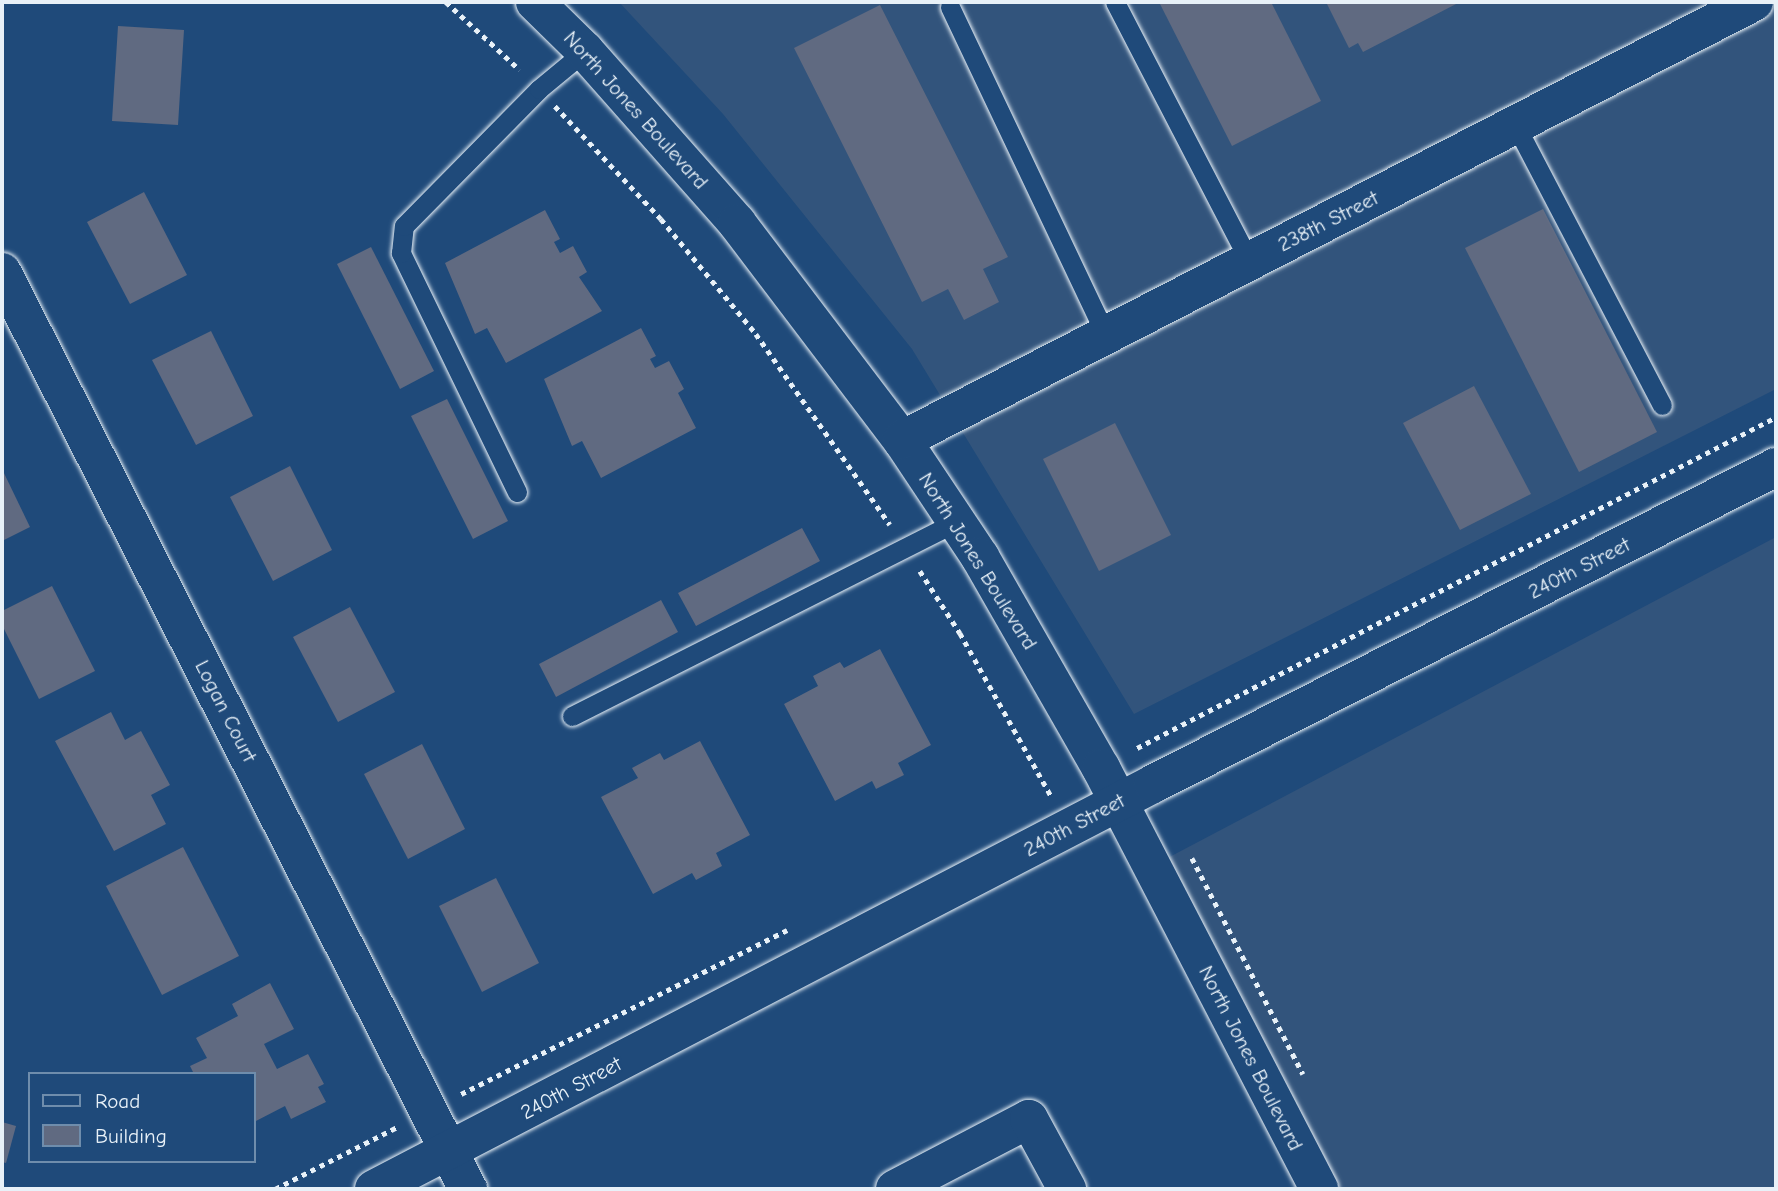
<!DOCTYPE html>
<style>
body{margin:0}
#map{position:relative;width:1778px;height:1191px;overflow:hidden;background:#1f4a7a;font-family:"Comic Neue",sans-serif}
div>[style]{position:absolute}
.built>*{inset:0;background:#32547c}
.building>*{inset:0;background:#606a81}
.path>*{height:4.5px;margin-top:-2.25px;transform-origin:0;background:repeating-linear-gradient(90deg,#e8f1f8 0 5px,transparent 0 10px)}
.roads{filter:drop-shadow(0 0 2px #e8f1f8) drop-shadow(0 0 2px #e8f1f8)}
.service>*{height:19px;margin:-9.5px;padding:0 9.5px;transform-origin:9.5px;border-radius:9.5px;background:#1f4a7a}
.minor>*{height:38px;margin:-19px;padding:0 19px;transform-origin:19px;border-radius:19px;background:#1f4a7a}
.tertiary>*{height:38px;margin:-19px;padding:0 19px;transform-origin:19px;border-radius:19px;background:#1f4a7a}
span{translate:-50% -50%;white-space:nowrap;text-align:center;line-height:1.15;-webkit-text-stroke:5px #1f4a7a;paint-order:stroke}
.street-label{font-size:21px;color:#e8f1f8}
.frame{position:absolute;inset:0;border:4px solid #e8f1f8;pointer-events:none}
.legend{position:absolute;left:28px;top:1072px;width:228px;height:91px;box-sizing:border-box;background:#1f4a7a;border:2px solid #6f8dac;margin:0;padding:9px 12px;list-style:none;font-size:21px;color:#e8f1f8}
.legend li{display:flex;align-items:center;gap:14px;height:35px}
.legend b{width:35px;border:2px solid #6f8dac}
</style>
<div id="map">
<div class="built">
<div style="clip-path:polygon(619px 2px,1776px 2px,1776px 389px,1134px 714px,912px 349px,723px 114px)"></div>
<div style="clip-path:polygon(1776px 537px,1776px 1189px,1304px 1189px,1141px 872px)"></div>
</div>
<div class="building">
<div style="clip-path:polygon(1159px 2px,1271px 2px,1321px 101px,1232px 146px)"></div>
<div style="clip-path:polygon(1326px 2px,1460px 2px,1363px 52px,1358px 43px,1349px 48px)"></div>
<div style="clip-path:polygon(880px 5px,1008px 257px,983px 269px,999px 302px,964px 320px,948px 289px,922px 302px,794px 48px)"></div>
<div style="clip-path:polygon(118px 26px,184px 30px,178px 125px,112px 121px)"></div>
<div style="clip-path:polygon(144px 192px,187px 275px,130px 304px,87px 222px)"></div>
<div style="clip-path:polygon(1543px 209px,1657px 432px,1579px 472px,1465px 248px)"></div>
<div style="clip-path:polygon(545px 210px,560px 239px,554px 242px,560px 253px,573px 246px,587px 272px,579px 277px,602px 311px,506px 363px,487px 328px,475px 334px,445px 263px)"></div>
<div style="clip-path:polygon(371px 247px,434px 371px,400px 389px,337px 264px)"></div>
<div style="clip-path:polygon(641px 328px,656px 356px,650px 359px,655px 368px,669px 361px,684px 389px,678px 393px,696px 428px,601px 478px,582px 441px,572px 446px,544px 379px)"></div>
<div style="clip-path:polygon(211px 331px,253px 416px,196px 445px,152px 360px)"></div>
<div style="clip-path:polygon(1474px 386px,1531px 494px,1460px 530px,1403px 423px)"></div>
<div style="clip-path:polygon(447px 399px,508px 521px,473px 539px,411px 416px)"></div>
<div style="clip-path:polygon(1115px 423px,1171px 535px,1099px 571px,1043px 459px)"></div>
<div style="clip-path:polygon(290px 466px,332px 550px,273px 581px,230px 497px)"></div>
<div style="clip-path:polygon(2px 469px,30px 527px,2px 541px)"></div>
<div style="clip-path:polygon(802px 528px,820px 561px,696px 626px,678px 593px)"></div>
<div style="clip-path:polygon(52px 586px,95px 671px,39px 699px,2px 625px,2px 611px)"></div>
<div style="clip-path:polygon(661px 600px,678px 632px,556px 697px,539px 664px)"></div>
<div style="clip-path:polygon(350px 607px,395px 692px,338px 722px,293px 637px)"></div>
<div style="clip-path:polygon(880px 649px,931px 745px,898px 763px,904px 775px,876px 789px,872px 781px,835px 801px,784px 704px,818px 686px,813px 676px,840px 662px,844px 668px)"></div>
<div style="clip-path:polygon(111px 712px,125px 740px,141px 731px,170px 785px,151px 795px,166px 824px,114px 851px,55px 741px)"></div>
<div style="clip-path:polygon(700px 741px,750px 835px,716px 853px,722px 866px,696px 880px,692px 873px,653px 894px,601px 797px,638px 778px,632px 768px,660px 753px,664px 760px)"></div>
<div style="clip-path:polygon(422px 744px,465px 829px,408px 859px,364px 774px)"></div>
<div style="clip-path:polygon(183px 847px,239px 956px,162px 995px,106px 886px)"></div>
<div style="clip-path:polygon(496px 878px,539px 963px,482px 992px,439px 906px)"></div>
<div style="clip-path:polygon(270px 983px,294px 1029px,264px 1044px,277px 1069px,308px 1054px,324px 1084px,318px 1087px,326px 1102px,291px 1119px,285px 1106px,254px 1122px,254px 1074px,194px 1074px,190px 1066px,207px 1058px,196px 1038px,238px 1016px,232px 1004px)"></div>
<div style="clip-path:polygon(2px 1122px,16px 1126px,6px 1163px,2px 1162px)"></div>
</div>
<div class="path">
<div style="left:446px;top:2px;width:100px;rotate:42.6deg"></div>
<div style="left:555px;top:106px;width:155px;rotate:46.8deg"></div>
<div style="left:661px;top:219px;width:149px;rotate:50.4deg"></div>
<div style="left:756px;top:334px;width:233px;rotate:54.9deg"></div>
<div style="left:920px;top:571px;width:74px;rotate:57.2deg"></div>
<div style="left:960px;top:633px;width:187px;rotate:60.8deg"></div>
<div style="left:1137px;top:748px;width:720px;rotate:-27.38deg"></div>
<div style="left:1192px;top:858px;width:243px;rotate:62.8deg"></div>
<div style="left:461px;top:1094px;width:365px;rotate:-26.7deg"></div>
<div style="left:275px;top:1189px;width:137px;rotate:-26.9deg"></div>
</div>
<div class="roads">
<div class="service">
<div style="left:1115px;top:2px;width:292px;rotate:62.6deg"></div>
<div style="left:950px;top:7px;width:363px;rotate:64.6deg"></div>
<div style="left:1515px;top:124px;width:317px;rotate:62.4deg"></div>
<div style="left:517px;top:492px;width:266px;rotate:-115.9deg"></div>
<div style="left:401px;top:253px;width:27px;rotate:-84deg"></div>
<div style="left:404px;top:226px;width:192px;rotate:-45.4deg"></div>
<div style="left:539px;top:89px;width:60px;rotate:-39.6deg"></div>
<div style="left:572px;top:716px;width:430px;rotate:-26.8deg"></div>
</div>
<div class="minor">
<div style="left:535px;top:2px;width:70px;rotate:44.4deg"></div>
<div style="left:585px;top:51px;width:230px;rotate:48.5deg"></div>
<div style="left:737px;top:223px;width:273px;rotate:52.8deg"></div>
<div style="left:902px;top:440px;width:141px;rotate:56.3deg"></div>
<div style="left:980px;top:557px;width:243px;rotate:60.2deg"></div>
<div style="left:1101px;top:768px;width:474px;rotate:62.6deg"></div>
<div style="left:2px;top:272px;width:1029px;rotate:63.06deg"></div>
<div style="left:902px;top:440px;width:958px;rotate:-27.21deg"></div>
<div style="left:895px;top:1189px;width:151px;rotate:-27.6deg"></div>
<div style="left:1029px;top:1119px;width:80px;rotate:61.5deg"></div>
</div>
<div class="tertiary">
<div style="left:374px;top:1189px;width:878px;rotate:-27.47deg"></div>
<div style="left:1153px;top:784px;width:699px;rotate:-26.97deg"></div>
</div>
</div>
<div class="street-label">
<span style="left:636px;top:110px;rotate:48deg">North Jones Boulevard</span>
<span style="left:1328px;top:221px;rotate:-27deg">238th Street</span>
<span style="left:978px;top:561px;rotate:58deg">North Jones Boulevard</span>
<span style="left:1579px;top:568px;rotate:-27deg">240th Street</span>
<span style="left:226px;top:711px;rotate:63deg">Logan Court</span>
<span style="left:1074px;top:825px;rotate:-28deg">240th Street</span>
<span style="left:1251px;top:1058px;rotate:63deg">North Jones Boulevard</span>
<span style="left:571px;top:1088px;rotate:-28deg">240th Street</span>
</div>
<div class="frame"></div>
<ul class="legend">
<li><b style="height:9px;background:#1f4a7a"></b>Road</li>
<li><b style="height:19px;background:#606a81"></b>Building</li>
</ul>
</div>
